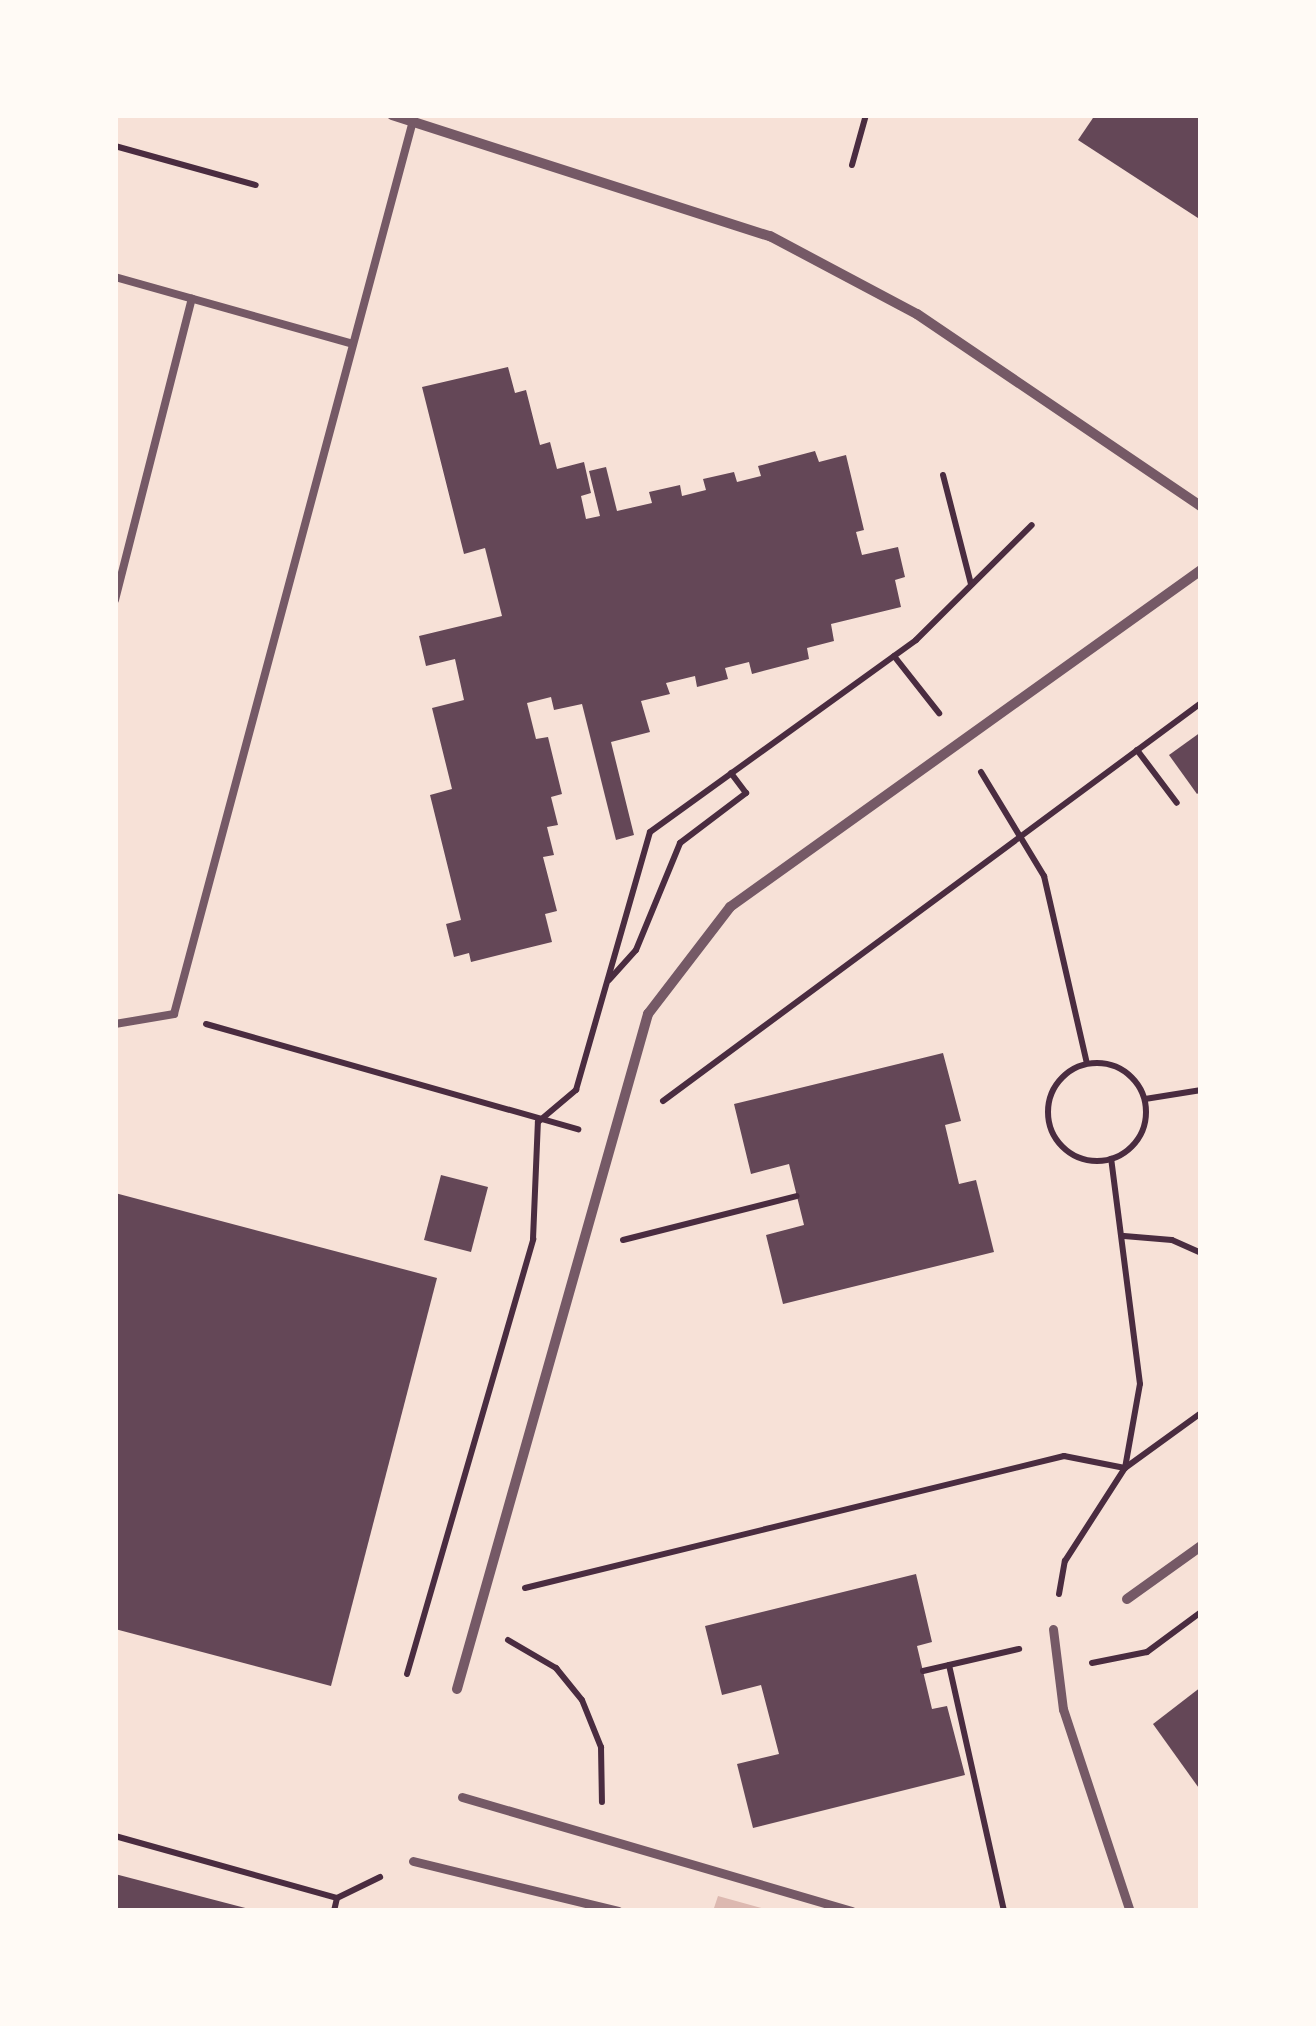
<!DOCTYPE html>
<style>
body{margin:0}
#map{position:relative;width:1316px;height:2026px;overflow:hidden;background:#f7e1d7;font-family:"Exo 2",sans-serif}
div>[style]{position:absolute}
.water>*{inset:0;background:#dcb8b0}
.building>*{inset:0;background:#644757}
.path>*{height:6px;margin:-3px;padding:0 3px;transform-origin:3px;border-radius:3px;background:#4a2c40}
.path>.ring{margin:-3px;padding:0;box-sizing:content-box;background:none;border:6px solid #4a2c40;border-radius:50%}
.service>*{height:8px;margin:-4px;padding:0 4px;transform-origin:4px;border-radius:4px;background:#755966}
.pedestrian>*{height:9px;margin:-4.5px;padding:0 4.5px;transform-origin:4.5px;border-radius:4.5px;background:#755966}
.minor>*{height:10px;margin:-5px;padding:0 5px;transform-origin:5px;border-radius:5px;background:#755966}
span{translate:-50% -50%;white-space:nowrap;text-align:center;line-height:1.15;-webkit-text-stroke:8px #fffaf5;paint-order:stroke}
.frame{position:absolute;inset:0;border:118px solid #fffaf5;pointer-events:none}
</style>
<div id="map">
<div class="water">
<div style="clip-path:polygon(718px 1896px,772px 1911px,713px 1911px)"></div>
</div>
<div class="building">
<div style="clip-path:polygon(1095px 115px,1201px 115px,1201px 220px,1078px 140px)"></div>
<div style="clip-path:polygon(508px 367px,515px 393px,526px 390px,540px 445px,550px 442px,557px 469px,584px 462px,591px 493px,581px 496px,586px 519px,600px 516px,589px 471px,606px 467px,617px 511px,652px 503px,649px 492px,680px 485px,682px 496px,706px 490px,703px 479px,734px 472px,737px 482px,761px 476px,758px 466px,815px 451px,819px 462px,846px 455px,864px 530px,856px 532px,862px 555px,898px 547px,905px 577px,895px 580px,901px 607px,831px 624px,834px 641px,807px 648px,809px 659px,752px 674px,749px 662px,725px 668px,728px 679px,697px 687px,695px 676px,666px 683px,670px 694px,641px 701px,650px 732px,611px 742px,634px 835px,616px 840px,582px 704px,554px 710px,551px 697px,527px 703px,536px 739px,548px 737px,562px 794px,551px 797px,558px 825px,547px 827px,554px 855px,543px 857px,557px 911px,545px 914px,552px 942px,471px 962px,469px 953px,454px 957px,446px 924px,461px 920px,430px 795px,452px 789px,432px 708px,464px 700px,455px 659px,426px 666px,419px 636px,502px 616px,485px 548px,464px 554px,422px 387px)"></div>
<div style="clip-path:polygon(1201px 732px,1201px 791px,1197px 794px,1169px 755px)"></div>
<div style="clip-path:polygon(943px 1053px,961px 1121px,945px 1125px,959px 1184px,976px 1180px,994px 1252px,783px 1304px,766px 1235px,804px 1225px,789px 1164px,751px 1174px,734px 1104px)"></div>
<div style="clip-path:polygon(441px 1175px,488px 1187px,471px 1252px,424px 1240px)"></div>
<div style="clip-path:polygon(115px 1193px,437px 1278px,331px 1686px,115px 1629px)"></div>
<div style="clip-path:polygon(916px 1574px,932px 1642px,917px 1646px,932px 1709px,947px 1706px,965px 1775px,753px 1828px,737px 1764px,779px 1754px,761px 1685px,722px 1695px,705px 1626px)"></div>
<div style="clip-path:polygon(1201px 1687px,1201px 1791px,1153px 1724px)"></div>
<div style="clip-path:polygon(115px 1874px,253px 1910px,253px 1911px,115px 1911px)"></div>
</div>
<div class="path">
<div style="left:115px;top:146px;width:146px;rotate:15.5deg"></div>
<div style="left:852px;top:165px;width:52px;rotate:-74.4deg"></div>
<div style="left:943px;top:475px;width:113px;rotate:75.6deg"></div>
<div style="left:894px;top:656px;width:73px;rotate:51.7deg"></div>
<div style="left:1137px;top:750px;width:66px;rotate:53deg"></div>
<div style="left:981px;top:772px;width:122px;rotate:58.8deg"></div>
<div style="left:1044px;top:876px;width:192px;rotate:77.1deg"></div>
<div style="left:609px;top:980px;width:40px;rotate:-48deg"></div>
<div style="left:636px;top:950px;width:116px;rotate:-67.6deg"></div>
<div style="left:680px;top:843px;width:83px;rotate:-37.1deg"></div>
<div style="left:746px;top:793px;width:25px;rotate:-127deg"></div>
<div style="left:206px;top:1024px;width:387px;rotate:15.8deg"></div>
<div class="ring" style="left:1048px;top:1063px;width:92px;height:92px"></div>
<div style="left:1145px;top:1099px;width:57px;rotate:-9.1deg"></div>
<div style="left:663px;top:1101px;width:669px;rotate:-36.49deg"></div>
<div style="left:1124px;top:1236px;width:48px;rotate:4.8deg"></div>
<div style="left:1172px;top:1240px;width:32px;rotate:24deg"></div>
<div style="left:623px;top:1240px;width:179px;rotate:-14.2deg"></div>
<div style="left:525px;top:1588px;width:555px;rotate:-13.76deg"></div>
<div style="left:1064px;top:1456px;width:62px;rotate:11.1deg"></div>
<div style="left:1125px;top:1468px;width:85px;rotate:-79.9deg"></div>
<div style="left:1140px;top:1384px;width:227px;rotate:-97.3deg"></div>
<div style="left:1059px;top:1594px;width:34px;rotate:-80deg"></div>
<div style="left:1065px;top:1561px;width:111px;rotate:-57.2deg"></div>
<div style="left:1125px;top:1468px;width:94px;rotate:-35.9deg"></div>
<div style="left:508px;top:1640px;width:56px;rotate:30.3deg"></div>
<div style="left:556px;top:1668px;width:41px;rotate:50.9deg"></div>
<div style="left:582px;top:1700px;width:51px;rotate:68deg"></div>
<div style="left:601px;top:1747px;width:55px;rotate:89deg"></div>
<div style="left:1092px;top:1663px;width:56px;rotate:-11.3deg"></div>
<div style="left:1147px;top:1652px;width:67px;rotate:-36.5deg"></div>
<div style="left:923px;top:1671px;width:27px;rotate:-13deg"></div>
<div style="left:407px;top:1674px;width:453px;rotate:-73.8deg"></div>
<div style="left:533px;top:1239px;width:117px;rotate:-87.6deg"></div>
<div style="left:538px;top:1122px;width:50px;rotate:-40.1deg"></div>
<div style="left:576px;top:1090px;width:268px;rotate:-74deg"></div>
<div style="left:650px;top:832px;width:328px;rotate:-35.8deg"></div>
<div style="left:916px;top:640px;width:163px;rotate:-44.8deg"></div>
<div style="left:115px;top:1836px;width:230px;rotate:15.6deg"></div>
<div style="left:337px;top:1898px;width:48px;rotate:-26deg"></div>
<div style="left:334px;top:1911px;width:13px;rotate:-77deg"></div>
<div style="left:1004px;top:1911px;width:252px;rotate:-102.6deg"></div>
<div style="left:949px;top:1665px;width:72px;rotate:-12.9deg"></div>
</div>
<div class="service">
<div style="left:115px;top:277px;width:247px;rotate:15.7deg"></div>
<div style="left:115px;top:600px;width:311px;rotate:-75.7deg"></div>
<div style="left:115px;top:1024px;width:60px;rotate:-9.6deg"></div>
<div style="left:174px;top:1014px;width:924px;rotate:-75.02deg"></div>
</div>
<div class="pedestrian">
<div style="left:1053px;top:1629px;width:81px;rotate:82.9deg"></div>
<div style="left:1063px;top:1709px;width:213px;rotate:71.7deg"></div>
<div style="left:462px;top:1797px;width:406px;rotate:16.3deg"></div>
<div style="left:413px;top:1861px;width:211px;rotate:13.7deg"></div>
</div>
<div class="minor">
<div style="left:392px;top:115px;width:397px;rotate:17.8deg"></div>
<div style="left:770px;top:236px;width:166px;rotate:28deg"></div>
<div style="left:917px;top:314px;width:343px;rotate:34.1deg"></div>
<div style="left:1127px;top:1599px;width:91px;rotate:-35.6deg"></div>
<div style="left:457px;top:1689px;width:702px;rotate:-74.2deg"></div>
<div style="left:648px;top:1014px;width:135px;rotate:-52.5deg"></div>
<div style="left:730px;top:907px;width:579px;rotate:-35.58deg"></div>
</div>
<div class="frame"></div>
</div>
